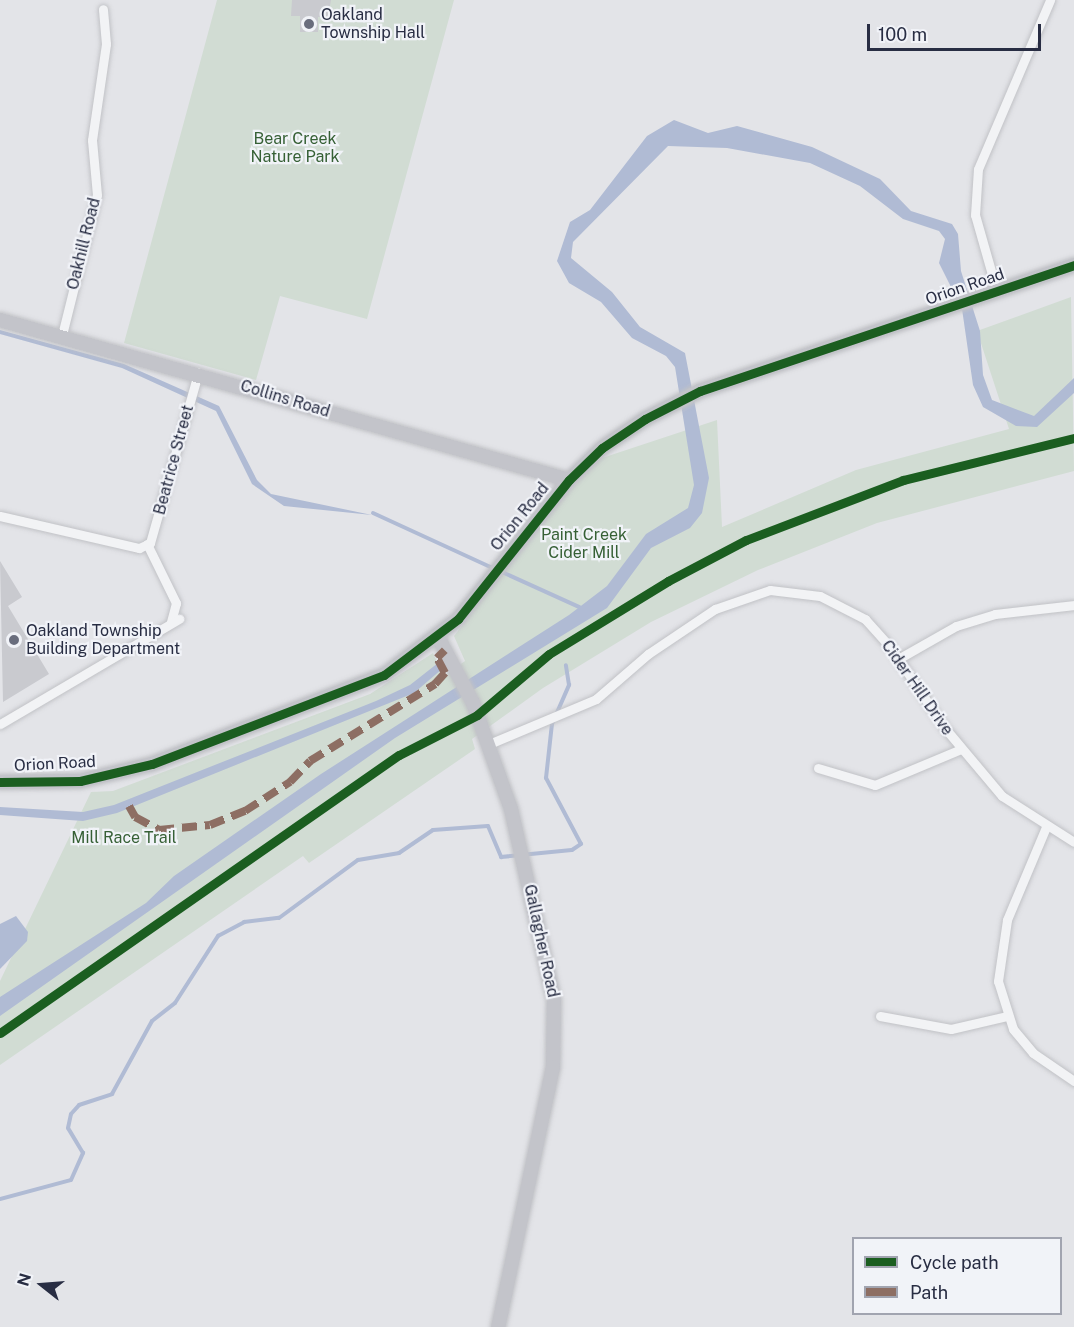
<!DOCTYPE html>
<style>
body{margin:0}
#map{position:relative;width:1074px;height:1327px;overflow:hidden;background:#e3e4e8;font-family:"Public Sans",sans-serif}
div>[style]{position:absolute}
.green>*{inset:0;background:#d1dcd3}
.water>*{inset:0;background:#b0bbd4}
.stream>*{height:4px;margin:-2px;padding:0 2px;transform-origin:2px;border-radius:2px;background:#b0bbd4}
.building>*{inset:0;background:#c9cacf}
.roads{filter:drop-shadow(0 0 2px #c1c2c6) drop-shadow(0 0 2px #c1c2c6)}
.street>*{height:9px;margin:-4.5px;padding:0 4.5px;transform-origin:4.5px;border-radius:4.5px;background:#f2f3f5}
.secondary>*{height:14px;margin:-7px;padding:0 7px;transform-origin:7px;border-radius:7px;background:#c3c4ca}
.quiet>*{height:8px;margin-top:-4px;transform-origin:0;background:repeating-linear-gradient(90deg,#8d6e63 0 15px,transparent 0 23px)}
.cycleway>*{height:9px;margin:-4.5px;padding:0 4.5px;transform-origin:4.5px;border-radius:4.5px;background:#1b5e20}
.dots>*{width:16px;height:16px;translate:-50% -50%;box-sizing:border-box;border:3px solid #f1f3f8;border-radius:50%}
span{translate:-50% -50%;white-space:nowrap;text-align:center;line-height:1.15;-webkit-text-stroke:4.5px #f1f3f8;paint-order:stroke}
.poi-label{font-size:16px;color:#282d43}
.left{translate:0 -50%;text-align:left}
.park-label{font-size:16px;color:#366035}
.street-label{font-size:16px;color:#282d43}
.legend{position:absolute;left:852px;top:1237px;width:210px;height:78px;box-sizing:border-box;background:#f1f3f8;border:2px solid #a1a4b0;margin:0;padding:8px 10px;list-style:none;font-size:18px;color:#282d43}
.legend li{display:flex;align-items:center;gap:12px;height:30px}
.legend b{width:30px;border:2px solid #a1a4b0}
.north{position:absolute;left:12px;top:1255px;width:60px;height:60px;-webkit-text-stroke:4px #f1f3f8;paint-order:stroke;rotate:287deg;font-size:16px;font-weight:700;line-height:24px;text-align:center;color:#282d43}
.north::after{content:'';display:block;margin:auto;width:21px;height:27px;background:#282d43;clip-path:polygon(50% 0,100% 100%,50% 72%,0 100%)}
.scale{position:absolute;left:867px;top:24px;width:174px;height:27px;box-sizing:border-box;border:3px solid #282d43;border-top:0;padding-left:8px;font-size:18px;line-height:21px;white-space:nowrap;color:#282d43;-webkit-text-stroke:4px #f1f3f8;paint-order:stroke}
</style>
<div id="map">
<div class="green">
<div style="clip-path:polygon(217px 0,454px 0,367px 319px,280px 296px,256px 380px,124px 343px)"></div>
<div style="clip-path:polygon(1071px 297px,1074px 471px,877px 523px,758px 570px,651px 622px,543px 688px,472px 739px,475px 749px,309px 863px,303px 856px,0 1065px,0 981px,91px 792px,113px 791px,370px 694px,433px 653px,444px 676px,465px 661px,454px 636px,546px 517px,599px 459px,717px 420px,722px 527px,856px 470px,1009px 429px,977px 331px)"></div>
</div>
<div class="water">
<div style="clip-path:polygon(674px 120px,708px 133px,737px 126px,812px 147px,880px 179px,911px 211px,952px 224px,958px 234px,961px 271px,980px 331px,983px 375px,992px 400px,1034px 416px,1074px 378px,1074px 393px,1037px 427px,1016px 426px,983px 407px,973px 385px,962px 309px,939px 263px,945px 239px,939px 231px,903px 219px,860px 186px,810px 163px,727px 148px,668px 146px,573px 242px,571px 258px,612px 292px,640px 327px,685px 353px,709px 478px,702px 513px,690px 528px,651px 548px,607px 608px,395px 738px,0 1016px,0 997px,146px 903px,174px 876px,321px 774px,569px 615px,607px 586px,646px 534px,688px 508px,694px 485px,675px 367px,666px 356px,632px 338px,601px 302px,569px 283px,557px 261px,570px 222px,590px 210px,647px 136px)"></div>
<div style="clip-path:polygon(0 330px,124px 364px,219px 406px,257px 480px,271px 494px,372px 515px,284px 506px,252px 484px,216px 411px,122px 368px,0 334px)"></div>
<div style="clip-path:polygon(438px 663px,442px 669px,414px 693px,117px 813px,83px 821px,0 815px,0 807px,83px 812px,114px 805px,376px 701px,410px 685px)"></div>
<div style="clip-path:polygon(16px 916px,28px 932px,27px 941px,0 969px,0 924px)"></div>
</div>
<div class="stream">
<div style="left:373px;top:513px;width:134px;rotate:24.7deg"></div>
<div style="left:502px;top:572px;width:85px;rotate:24.4deg"></div>
<div style="left:0;top:1199px;width:73px;rotate:-15deg"></div>
<div style="left:71px;top:1180px;width:30px;rotate:-66deg"></div>
<div style="left:83px;top:1153px;width:29px;rotate:-121deg"></div>
<div style="left:68px;top:1128px;width:14px;rotate:-78deg"></div>
<div style="left:71px;top:1114px;width:12px;rotate:-48deg"></div>
<div style="left:79px;top:1105px;width:35px;rotate:-18deg"></div>
<div style="left:112px;top:1094px;width:83px;rotate:-61.3deg"></div>
<div style="left:152px;top:1021px;width:29px;rotate:-38deg"></div>
<div style="left:175px;top:1003px;width:80px;rotate:-57.3deg"></div>
<div style="left:218px;top:936px;width:30px;rotate:-28deg"></div>
<div style="left:244px;top:922px;width:35px;rotate:-7deg"></div>
<div style="left:279px;top:918px;width:98px;rotate:-36.3deg"></div>
<div style="left:358px;top:860px;width:42px;rotate:-9.7deg"></div>
<div style="left:399px;top:853px;width:41px;rotate:-34.1deg"></div>
<div style="left:433px;top:830px;width:55px;rotate:-4.2deg"></div>
<div style="left:488px;top:826px;width:34px;rotate:67deg"></div>
<div style="left:501px;top:857px;width:71px;rotate:-5.6deg"></div>
<div style="left:572px;top:850px;width:11px;rotate:-34deg"></div>
<div style="left:581px;top:844px;width:75px;rotate:-117.9deg"></div>
<div style="left:546px;top:778px;width:54px;rotate:-83.7deg"></div>
<div style="left:552px;top:724px;width:43px;rotate:-66.4deg"></div>
<div style="left:569px;top:685px;width:20px;rotate:-99deg"></div>
</div>
<div class="building">
<div style="clip-path:polygon(292px 0,331px 0,328px 17px,318px 17px,318px 32px,300px 32px,300px 16px,291px 16px)"></div>
<div style="clip-path:polygon(0 561px,22px 597px,8px 606px,49px 674px,3px 702px)"></div>
</div>
<div class="roads">
<div class="street">
<div style="left:997px;top:292px;width:80px;rotate:-105.9deg"></div>
<div style="left:975px;top:215px;width:46px;rotate:-86.3deg"></div>
<div style="left:978px;top:169px;width:184px;rotate:-66.9deg"></div>
<div style="left:62px;top:335px;width:144px;rotate:-76deg"></div>
<div style="left:97px;top:195px;width:55px;rotate:-95.2deg"></div>
<div style="left:92px;top:140px;width:97px;rotate:-81.7deg"></div>
<div style="left:106px;top:44px;width:35px;rotate:-95deg"></div>
<div style="left:0;top:516px;width:143px;rotate:13deg"></div>
<div style="left:139px;top:548px;width:12px;rotate:-24deg"></div>
<div style="left:150px;top:543px;width:177px;rotate:-74.2deg"></div>
<div style="left:147px;top:544px;width:66px;rotate:63.8deg"></div>
<div style="left:176px;top:603px;width:20px;rotate:105deg"></div>
<div style="left:898px;top:659px;width:67px;rotate:-29.6deg"></div>
<div style="left:956px;top:626px;width:41px;rotate:-17.1deg"></div>
<div style="left:995px;top:614px;width:80px;rotate:-6.5deg"></div>
<div style="left:0;top:724px;width:208px;rotate:-30.4deg"></div>
<div style="left:489px;top:744px;width:116px;rotate:-22.8deg"></div>
<div style="left:596px;top:699px;width:69px;rotate:-40.9deg"></div>
<div style="left:648px;top:654px;width:81px;rotate:-33.9deg"></div>
<div style="left:715px;top:609px;width:58px;rotate:-19.1deg"></div>
<div style="left:770px;top:590px;width:50px;rotate:6.8deg"></div>
<div style="left:820px;top:596px;width:51px;rotate:27.1deg"></div>
<div style="left:865px;top:619px;width:39px;rotate:48deg"></div>
<div style="left:891px;top:648px;width:95px;rotate:56.1deg"></div>
<div style="left:944px;top:727px;width:90px;rotate:50deg"></div>
<div style="left:1002px;top:796px;width:85px;rotate:32.6deg"></div>
<div style="left:818px;top:768px;width:59px;rotate:16.6deg"></div>
<div style="left:875px;top:785px;width:93px;rotate:-22.7deg"></div>
<div style="left:1046px;top:827px;width:101px;rotate:112.8deg"></div>
<div style="left:1007px;top:920px;width:62px;rotate:98.4deg"></div>
<div style="left:998px;top:981px;width:50px;rotate:72.6deg"></div>
<div style="left:1013px;top:1029px;width:31px;rotate:50deg"></div>
<div style="left:1033px;top:1053px;width:50px;rotate:34.3deg"></div>
<div style="left:880px;top:1016px;width:72px;rotate:10.4deg"></div>
<div style="left:951px;top:1029px;width:57px;rotate:-13.1deg"></div>
</div>
<div class="secondary">
<div style="left:0;top:320px;width:591px;rotate:15.71deg"></div>
<div style="left:438px;top:637px;width:75px;rotate:62.1deg"></div>
<div style="left:473px;top:703px;width:113px;rotate:70.3deg"></div>
<div style="left:511px;top:809px;width:196px;rotate:77.3deg"></div>
<div style="left:554px;top:1000px;width:67px;rotate:90.9deg"></div>
<div style="left:553px;top:1067px;width:266px;rotate:101.9deg"></div>
<div style="left:0;top:782px;width:80px;rotate:-0.7deg"></div>
<div style="left:80px;top:781px;width:74px;rotate:-13.3deg"></div>
<div style="left:152px;top:764px;width:248px;rotate:-21deg"></div>
<div style="left:384px;top:675px;width:93px;rotate:-37.1deg"></div>
<div style="left:458px;top:619px;width:178px;rotate:-51.4deg"></div>
<div style="left:569px;top:480px;width:46px;rotate:-44.1deg"></div>
<div style="left:602px;top:448px;width:52px;rotate:-34deg"></div>
<div style="left:645px;top:419px;width:62px;rotate:-27deg"></div>
<div style="left:700px;top:391px;width:395px;rotate:-18.6deg"></div>
</div>
</div>
<div class="quiet">
<div style="left:129px;top:806px;width:13px;rotate:61deg"></div>
<div style="left:135px;top:817px;width:27px;rotate:28deg"></div>
<div style="left:159px;top:830px;width:51px;rotate:-5.6deg"></div>
<div style="left:210px;top:825px;width:38px;rotate:-22deg"></div>
<div style="left:245px;top:811px;width:54px;rotate:-32.8deg"></div>
<div style="left:290px;top:782px;width:29px;rotate:-46deg"></div>
<div style="left:310px;top:761px;width:147px;rotate:-31.6deg"></div>
<div style="left:435px;top:684px;width:15px;rotate:-48deg"></div>
<div style="left:445px;top:673px;width:17px;rotate:-118deg"></div>
<div style="left:437px;top:658px;width:11px;rotate:-45deg"></div>
</div>
<div class="cycleway">
<div style="left:0;top:782px;width:80px;rotate:-0.7deg"></div>
<div style="left:80px;top:781px;width:74px;rotate:-13.3deg"></div>
<div style="left:152px;top:764px;width:248px;rotate:-21deg"></div>
<div style="left:384px;top:675px;width:93px;rotate:-37.1deg"></div>
<div style="left:458px;top:619px;width:178px;rotate:-51.4deg"></div>
<div style="left:569px;top:480px;width:46px;rotate:-44.1deg"></div>
<div style="left:602px;top:448px;width:52px;rotate:-34deg"></div>
<div style="left:645px;top:419px;width:62px;rotate:-27deg"></div>
<div style="left:700px;top:391px;width:395px;rotate:-18.6deg"></div>
<div style="left:0;top:1033px;width:486px;rotate:-34.9deg"></div>
<div style="left:399px;top:755px;width:88px;rotate:-27.1deg"></div>
<div style="left:477px;top:715px;width:94px;rotate:-40.3deg"></div>
<div style="left:549px;top:654px;width:140px;rotate:-31.5deg"></div>
<div style="left:668px;top:581px;width:88px;rotate:-27.7deg"></div>
<div style="left:746px;top:540px;width:168px;rotate:-20.9deg"></div>
<div style="left:903px;top:480px;width:176px;rotate:-13.8deg"></div>
</div>
<div class="dots">
<div style="left:309px;top:24px;background:#696d7d"></div>
<div style="left:14px;top:640px;background:#696d7d"></div>
</div>
<div class="poi-label">
<span class="left" style="left:321px;top:24px">Oakland<br>Township Hall</span>
<span class="left" style="left:26px;top:640px">Oakland Township<br>Building Department</span>
</div>
<div class="park-label">
<span style="left:295px;top:148px">Bear Creek<br>Nature Park</span>
<span style="left:584px;top:544px">Paint Creek<br>Cider Mill</span>
<span style="left:124px;top:838px">Mill Race Trail</span>
</div>
<div class="street-label">
<span style="left:84px;top:244px;rotate:-76deg">Oakhill Road</span>
<span style="left:965px;top:287px;rotate:-19deg">Orion Road</span>
<span style="left:285px;top:399px;rotate:17deg">Collins Road</span>
<span style="left:174px;top:460px;rotate:-75deg">Beatrice Street</span>
<span style="left:520px;top:517px;rotate:-51deg">Orion Road</span>
<span style="left:917px;top:688px;rotate:55deg">Cider Hill Drive</span>
<span style="left:55px;top:764px;rotate:-3deg">Orion Road</span>
<span style="left:541px;top:941px;rotate:78deg">Gallagher Road</span>
</div>
<ul class="legend">
<li><b style="height:8px;background:#1b5e20"></b>Cycle path</li>
<li><b style="height:8px;background:#8d6e63"></b>Path</li>
</ul>
<div class="north">N</div>
<div class="scale">100 m</div>
</div>
